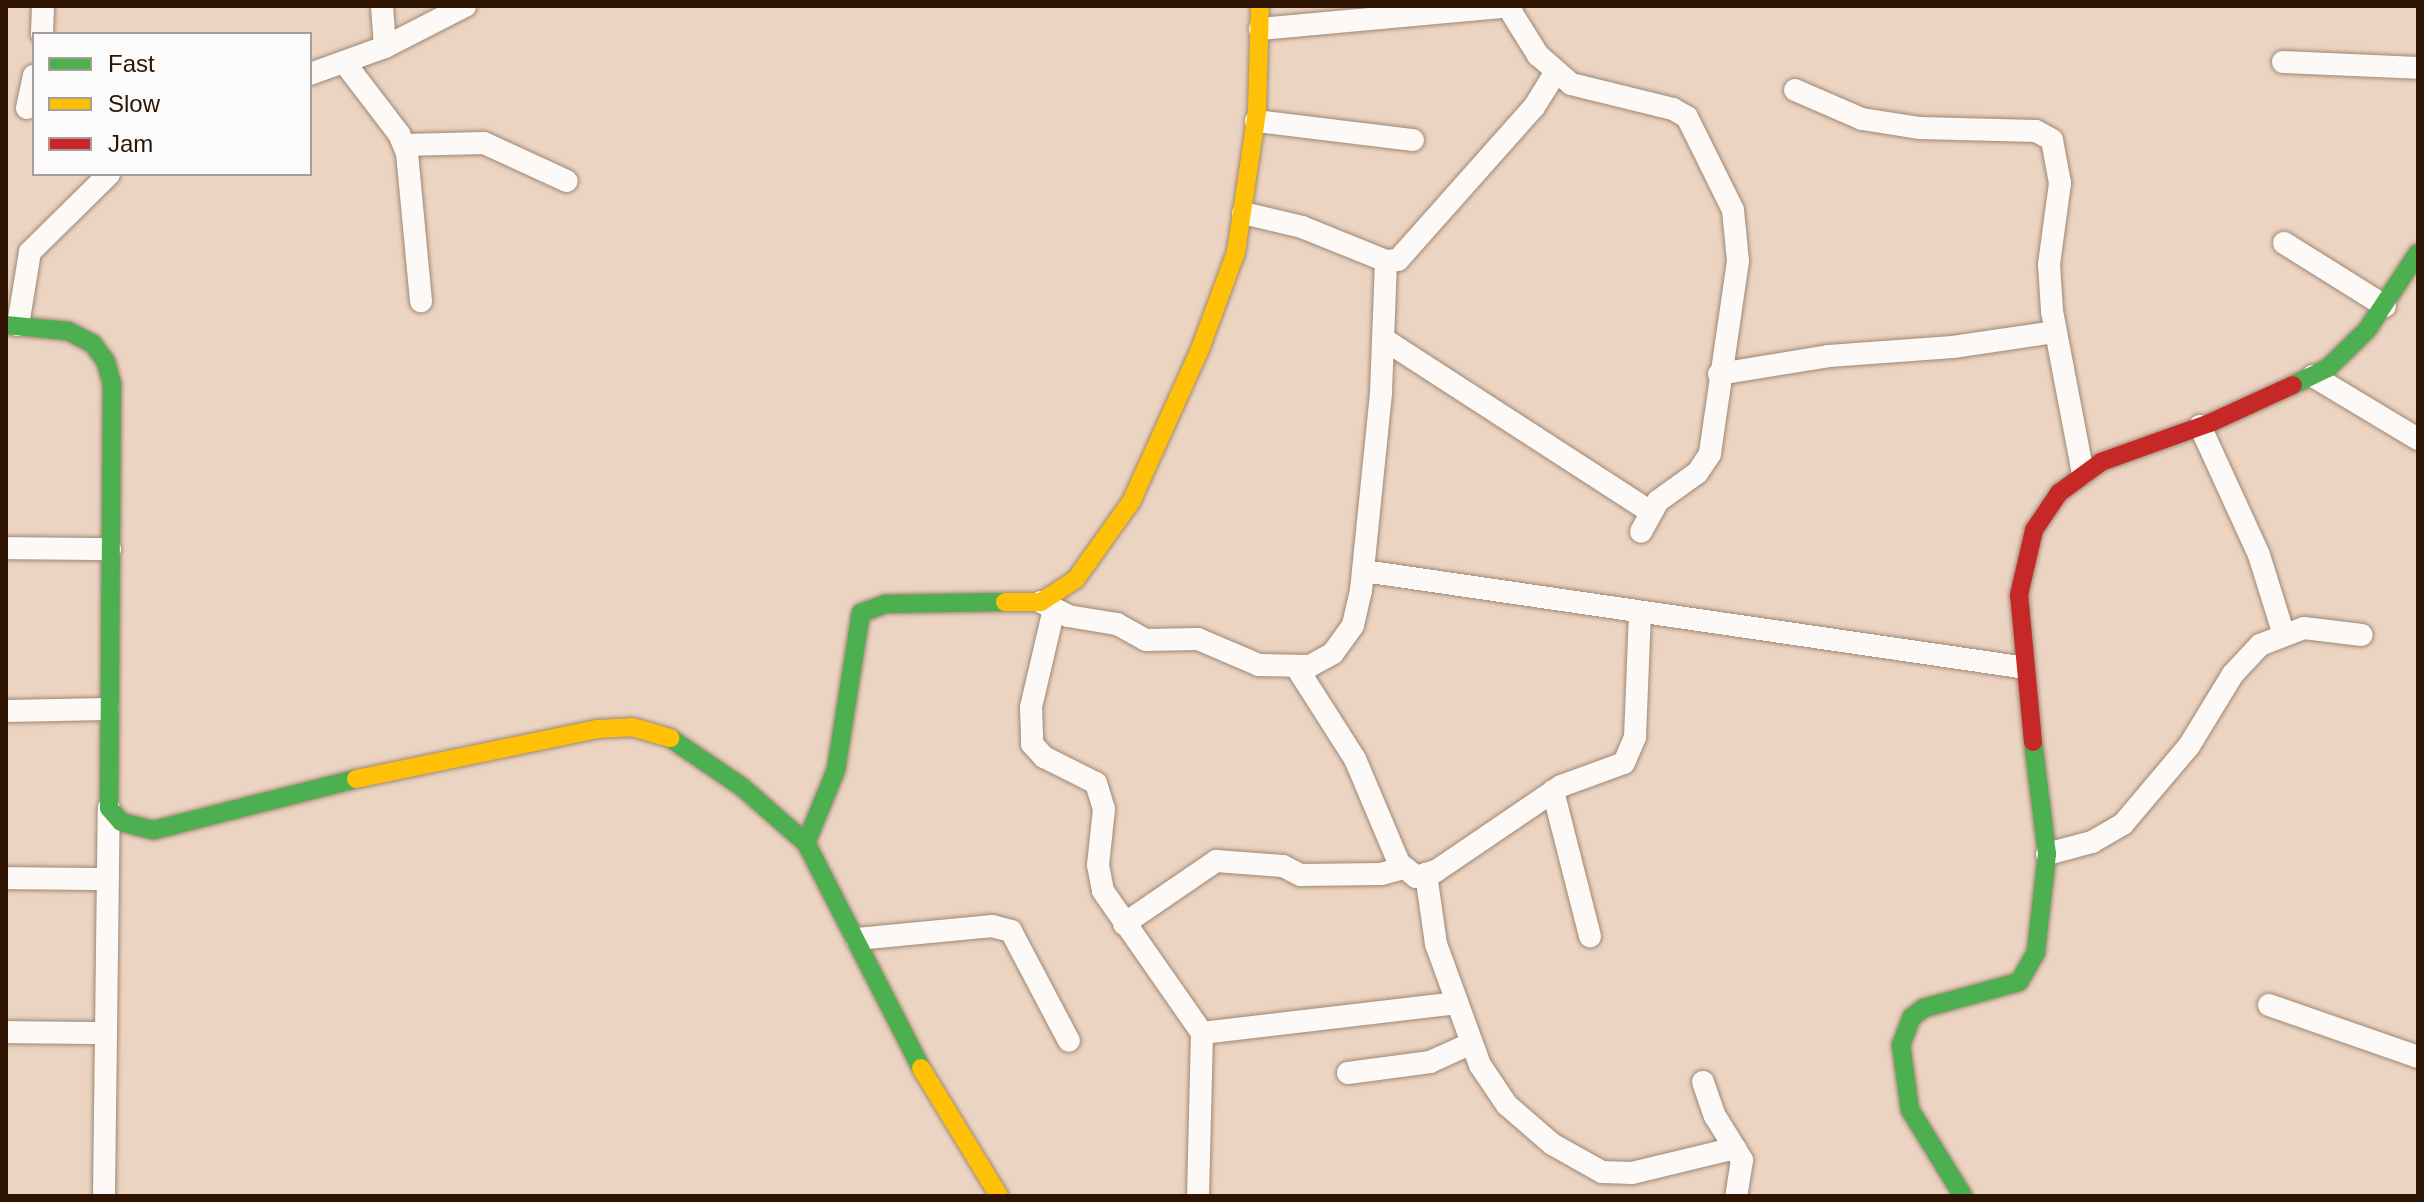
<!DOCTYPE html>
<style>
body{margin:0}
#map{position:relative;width:2424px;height:1202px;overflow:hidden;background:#ecd4c2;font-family:Helvetica,sans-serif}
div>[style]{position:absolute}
.roads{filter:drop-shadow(0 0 2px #9e8773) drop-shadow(0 0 2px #9e8773)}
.street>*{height:22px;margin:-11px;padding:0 11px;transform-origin:11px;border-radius:11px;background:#fcf9f6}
.fast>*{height:18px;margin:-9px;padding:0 9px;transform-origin:9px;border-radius:9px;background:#4caf50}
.slow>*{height:18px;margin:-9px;padding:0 9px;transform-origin:9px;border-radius:9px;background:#ffc107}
.jam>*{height:18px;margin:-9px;padding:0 9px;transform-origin:9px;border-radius:9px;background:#c62828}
span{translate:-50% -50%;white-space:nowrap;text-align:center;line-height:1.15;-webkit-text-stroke:8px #fbfbfb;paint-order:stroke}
.frame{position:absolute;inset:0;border:8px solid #2d1300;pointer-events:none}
.legend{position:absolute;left:32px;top:32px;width:280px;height:144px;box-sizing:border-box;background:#fbfbfb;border:2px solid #a99e97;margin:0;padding:10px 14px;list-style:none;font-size:24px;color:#2d1300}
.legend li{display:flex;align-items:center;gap:16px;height:40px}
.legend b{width:40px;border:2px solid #a99e97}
</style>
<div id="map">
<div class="roads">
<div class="street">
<div style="left:382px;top:6px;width:41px;rotate:85.8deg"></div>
<div style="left:1508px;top:7px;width:57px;rotate:58deg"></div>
<div style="left:1538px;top:55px;width:44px;rotate:41.3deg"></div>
<div style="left:1571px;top:84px;width:105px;rotate:13.8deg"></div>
<div style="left:1673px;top:109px;width:16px;rotate:30deg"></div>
<div style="left:1687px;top:117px;width:104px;rotate:63.7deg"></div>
<div style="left:1733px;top:210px;width:51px;rotate:84.4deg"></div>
<div style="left:1738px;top:261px;width:195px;rotate:98.3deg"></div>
<div style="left:1710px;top:454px;width:23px;rotate:124deg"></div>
<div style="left:1697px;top:473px;width:48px;rotate:144.3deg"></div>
<div style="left:1658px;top:501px;width:35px;rotate:119deg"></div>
<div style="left:1260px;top:29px;width:253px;rotate:-5.2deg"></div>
<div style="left:42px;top:34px;width:28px;rotate:-88deg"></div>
<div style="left:344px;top:62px;width:91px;rotate:52.6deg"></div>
<div style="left:399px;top:134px;width:21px;rotate:67deg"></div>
<div style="left:407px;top:153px;width:149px;rotate:84.6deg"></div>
<div style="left:2283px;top:62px;width:135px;rotate:2.5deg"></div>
<div style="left:310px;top:74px;width:80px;rotate:-19.8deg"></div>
<div style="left:385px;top:47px;width:90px;rotate:-27.1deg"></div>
<div style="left:1795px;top:90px;width:73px;rotate:23.4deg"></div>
<div style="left:1862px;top:119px;width:59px;rotate:8.8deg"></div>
<div style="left:1920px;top:128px;width:116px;rotate:1.5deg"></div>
<div style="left:2036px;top:131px;width:18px;rotate:29deg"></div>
<div style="left:2052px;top:140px;width:44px;rotate:79.5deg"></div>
<div style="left:2060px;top:183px;width:82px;rotate:97.7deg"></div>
<div style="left:2049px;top:264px;width:47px;rotate:86.3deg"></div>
<div style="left:2052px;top:311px;width:165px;rotate:79.2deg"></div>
<div style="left:27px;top:108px;width:33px;rotate:-78deg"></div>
<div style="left:1256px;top:121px;width:158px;rotate:6.9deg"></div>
<div style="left:404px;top:145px;width:80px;rotate:-1.4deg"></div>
<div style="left:484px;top:143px;width:91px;rotate:24.6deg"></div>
<div style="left:1243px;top:213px;width:61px;rotate:13.3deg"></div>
<div style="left:1302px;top:227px;width:91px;rotate:22deg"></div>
<div style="left:1386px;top:261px;width:12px;rotate:-5deg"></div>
<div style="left:1398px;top:260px;width:205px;rotate:-48.4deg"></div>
<div style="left:1534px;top:107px;width:39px;rotate:-58deg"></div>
<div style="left:2284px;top:243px;width:119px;rotate:32deg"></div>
<div style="left:18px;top:325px;width:74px;rotate:-80.7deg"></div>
<div style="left:30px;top:252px;width:111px;rotate:-44.6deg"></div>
<div style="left:1385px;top:340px;width:317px;rotate:32.9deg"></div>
<div style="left:1719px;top:374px;width:111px;rotate:-9.3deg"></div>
<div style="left:1829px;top:356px;width:124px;rotate:-4.2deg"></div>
<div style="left:1953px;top:347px;width:102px;rotate:-8.4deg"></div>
<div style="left:2313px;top:376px;width:122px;rotate:31deg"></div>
<div style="left:2200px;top:426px;width:142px;rotate:65.4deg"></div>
<div style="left:2259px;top:555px;width:81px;rotate:72.7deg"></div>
<div style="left:6px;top:548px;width:104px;rotate:0.6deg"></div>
<div style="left:1364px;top:571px;width:663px;rotate:8.33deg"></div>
<div style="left:1041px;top:602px;width:30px;rotate:27deg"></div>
<div style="left:1068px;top:616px;width:50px;rotate:9.3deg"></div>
<div style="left:1117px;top:624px;width:33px;rotate:29deg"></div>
<div style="left:1146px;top:640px;width:52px;rotate:-1.1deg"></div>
<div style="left:1198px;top:639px;width:66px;rotate:23.1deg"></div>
<div style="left:1259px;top:665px;width:51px;rotate:1.1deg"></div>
<div style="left:1310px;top:666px;width:26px;rotate:-29deg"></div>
<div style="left:1333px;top:653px;width:34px;rotate:-54deg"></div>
<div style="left:1353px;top:625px;width:36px;rotate:-77deg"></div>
<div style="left:1361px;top:590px;width:199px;rotate:-84.2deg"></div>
<div style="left:1381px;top:392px;width:131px;rotate:-87.8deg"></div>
<div style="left:1054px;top:609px;width:101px;rotate:103.2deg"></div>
<div style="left:1031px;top:707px;width:37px;rotate:88deg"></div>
<div style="left:1032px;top:744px;width:18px;rotate:47deg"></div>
<div style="left:1044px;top:757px;width:58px;rotate:26.6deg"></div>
<div style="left:1096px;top:783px;width:27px;rotate:73deg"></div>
<div style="left:1104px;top:809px;width:56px;rotate:96.1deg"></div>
<div style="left:1098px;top:865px;width:26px;rotate:79deg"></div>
<div style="left:1103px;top:891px;width:173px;rotate:55.1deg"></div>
<div style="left:1202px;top:1033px;width:163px;rotate:91.4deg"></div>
<div style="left:1297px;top:668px;width:108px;rotate:57.5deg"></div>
<div style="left:1355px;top:759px;width:113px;rotate:67.1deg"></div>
<div style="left:1399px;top:863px;width:22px;rotate:39deg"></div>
<div style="left:1416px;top:877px;width:21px;rotate:-17deg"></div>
<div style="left:1436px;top:871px;width:151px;rotate:-34.2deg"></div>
<div style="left:1561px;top:786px;width:67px;rotate:-20.1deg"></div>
<div style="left:1624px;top:763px;width:28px;rotate:-67deg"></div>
<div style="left:1635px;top:737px;width:124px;rotate:-87.7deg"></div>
<div style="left:6px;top:711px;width:102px;rotate:-1.1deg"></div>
<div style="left:1553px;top:791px;width:150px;rotate:75.7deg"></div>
<div style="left:2047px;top:854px;width:47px;rotate:-14.9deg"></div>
<div style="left:2092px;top:842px;width:36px;rotate:-30deg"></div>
<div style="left:2123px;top:824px;width:102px;rotate:-49.8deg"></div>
<div style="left:2189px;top:746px;width:84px;rotate:-58.6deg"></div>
<div style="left:2233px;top:674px;width:40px;rotate:-47deg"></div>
<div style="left:2260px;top:645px;width:47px;rotate:-21.1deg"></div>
<div style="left:2304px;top:628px;width:58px;rotate:6.9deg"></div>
<div style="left:1426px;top:874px;width:71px;rotate:81.9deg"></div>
<div style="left:1436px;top:944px;width:129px;rotate:70deg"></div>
<div style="left:1480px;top:1065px;width:48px;rotate:56deg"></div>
<div style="left:1507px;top:1105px;width:60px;rotate:40.9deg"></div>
<div style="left:1552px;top:1144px;width:57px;rotate:29.2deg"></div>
<div style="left:1602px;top:1172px;width:30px;rotate:2deg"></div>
<div style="left:1632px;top:1173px;width:106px;rotate:-13.6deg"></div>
<div style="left:6px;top:878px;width:102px;rotate:0.6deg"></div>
<div style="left:1124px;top:924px;width:112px;rotate:-34.4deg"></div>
<div style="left:1216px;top:861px;width:67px;rotate:4.3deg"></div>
<div style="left:1283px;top:866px;width:20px;rotate:27deg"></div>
<div style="left:1301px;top:875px;width:80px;rotate:-0.7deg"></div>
<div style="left:1381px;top:874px;width:23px;rotate:-15deg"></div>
<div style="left:857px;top:939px;width:136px;rotate:-5.5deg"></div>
<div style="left:992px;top:926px;width:20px;rotate:15deg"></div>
<div style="left:1011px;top:931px;width:124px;rotate:62.2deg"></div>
<div style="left:2269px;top:1005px;width:158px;rotate:19.2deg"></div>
<div style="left:6px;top:1032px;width:100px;rotate:0.6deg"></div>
<div style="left:1202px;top:1033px;width:257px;rotate:-6.7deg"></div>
<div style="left:1348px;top:1073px;width:83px;rotate:-7.6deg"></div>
<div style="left:1430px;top:1062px;width:46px;rotate:-24.3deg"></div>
<div style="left:1703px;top:1082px;width:36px;rotate:71deg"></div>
<div style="left:1715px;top:1116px;width:52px;rotate:58.5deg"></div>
<div style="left:1742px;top:1160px;width:36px;rotate:99deg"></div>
<div style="left:104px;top:1196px;width:388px;rotate:-89.3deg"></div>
</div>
<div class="fast">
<div style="left:6px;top:325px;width:62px;rotate:5.5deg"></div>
<div style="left:68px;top:331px;width:28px;rotate:27deg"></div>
<div style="left:93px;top:344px;width:22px;rotate:54deg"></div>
<div style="left:106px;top:362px;width:23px;rotate:75deg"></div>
<div style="left:112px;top:384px;width:424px;rotate:90.4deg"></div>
<div style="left:109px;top:808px;width:18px;rotate:49deg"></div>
<div style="left:121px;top:822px;width:34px;rotate:14deg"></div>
<div style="left:154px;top:830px;width:208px;rotate:-14.2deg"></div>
<div style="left:2293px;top:385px;width:39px;rotate:-26deg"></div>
<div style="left:2328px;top:368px;width:54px;rotate:-44.3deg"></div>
<div style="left:2367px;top:330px;width:92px;rotate:-56.5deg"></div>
<div style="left:670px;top:738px;width:87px;rotate:34.2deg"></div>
<div style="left:742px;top:787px;width:85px;rotate:41.2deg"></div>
<div style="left:806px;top:843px;width:253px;rotate:62.9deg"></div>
<div style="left:806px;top:843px;width:79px;rotate:-67.7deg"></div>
<div style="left:836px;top:770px;width:159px;rotate:-81deg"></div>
<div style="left:861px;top:613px;width:27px;rotate:-20deg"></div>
<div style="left:886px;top:604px;width:119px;rotate:-1deg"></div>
<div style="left:1963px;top:1196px;width:101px;rotate:-121.6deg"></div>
<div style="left:1910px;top:1110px;width:66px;rotate:-97.9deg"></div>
<div style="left:1901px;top:1045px;width:30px;rotate:-69deg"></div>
<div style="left:1912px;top:1017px;width:15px;rotate:-37deg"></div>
<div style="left:1924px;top:1008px;width:98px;rotate:-15.3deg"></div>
<div style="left:2019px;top:982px;width:34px;rotate:-60deg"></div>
<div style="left:2036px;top:952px;width:99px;rotate:-83.6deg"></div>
<div style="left:2047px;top:854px;width:113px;rotate:-97.1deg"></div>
</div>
<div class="slow">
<div style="left:1005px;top:602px;width:36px"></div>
<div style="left:1041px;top:602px;width:42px;rotate:-33.3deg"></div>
<div style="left:1076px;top:579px;width:95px;rotate:-54.5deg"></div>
<div style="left:1131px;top:502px;width:168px;rotate:-65.7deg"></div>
<div style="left:1200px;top:349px;width:103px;rotate:-69.6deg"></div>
<div style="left:1236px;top:252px;width:143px;rotate:-81.5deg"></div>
<div style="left:1257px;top:111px;width:105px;rotate:-88.4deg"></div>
<div style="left:356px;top:779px;width:246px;rotate:-11.7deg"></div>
<div style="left:597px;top:729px;width:35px;rotate:-3deg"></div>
<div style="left:632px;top:727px;width:40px;rotate:16deg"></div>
<div style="left:921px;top:1068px;width:150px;rotate:58.6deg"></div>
</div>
<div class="jam">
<div style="left:2033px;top:742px;width:148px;rotate:-95.4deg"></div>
<div style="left:2019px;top:595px;width:67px;rotate:-77deg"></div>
<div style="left:2034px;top:530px;width:45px;rotate:-56deg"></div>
<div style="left:2059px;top:493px;width:52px;rotate:-36.4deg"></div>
<div style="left:2101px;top:462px;width:116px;rotate:-19.7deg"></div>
<div style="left:2210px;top:423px;width:91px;rotate:-24.6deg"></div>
</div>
</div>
<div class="frame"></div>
<ul class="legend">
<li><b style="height:10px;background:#4caf50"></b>Fast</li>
<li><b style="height:10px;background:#ffc107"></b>Slow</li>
<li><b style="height:10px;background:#c62828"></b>Jam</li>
</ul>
</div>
